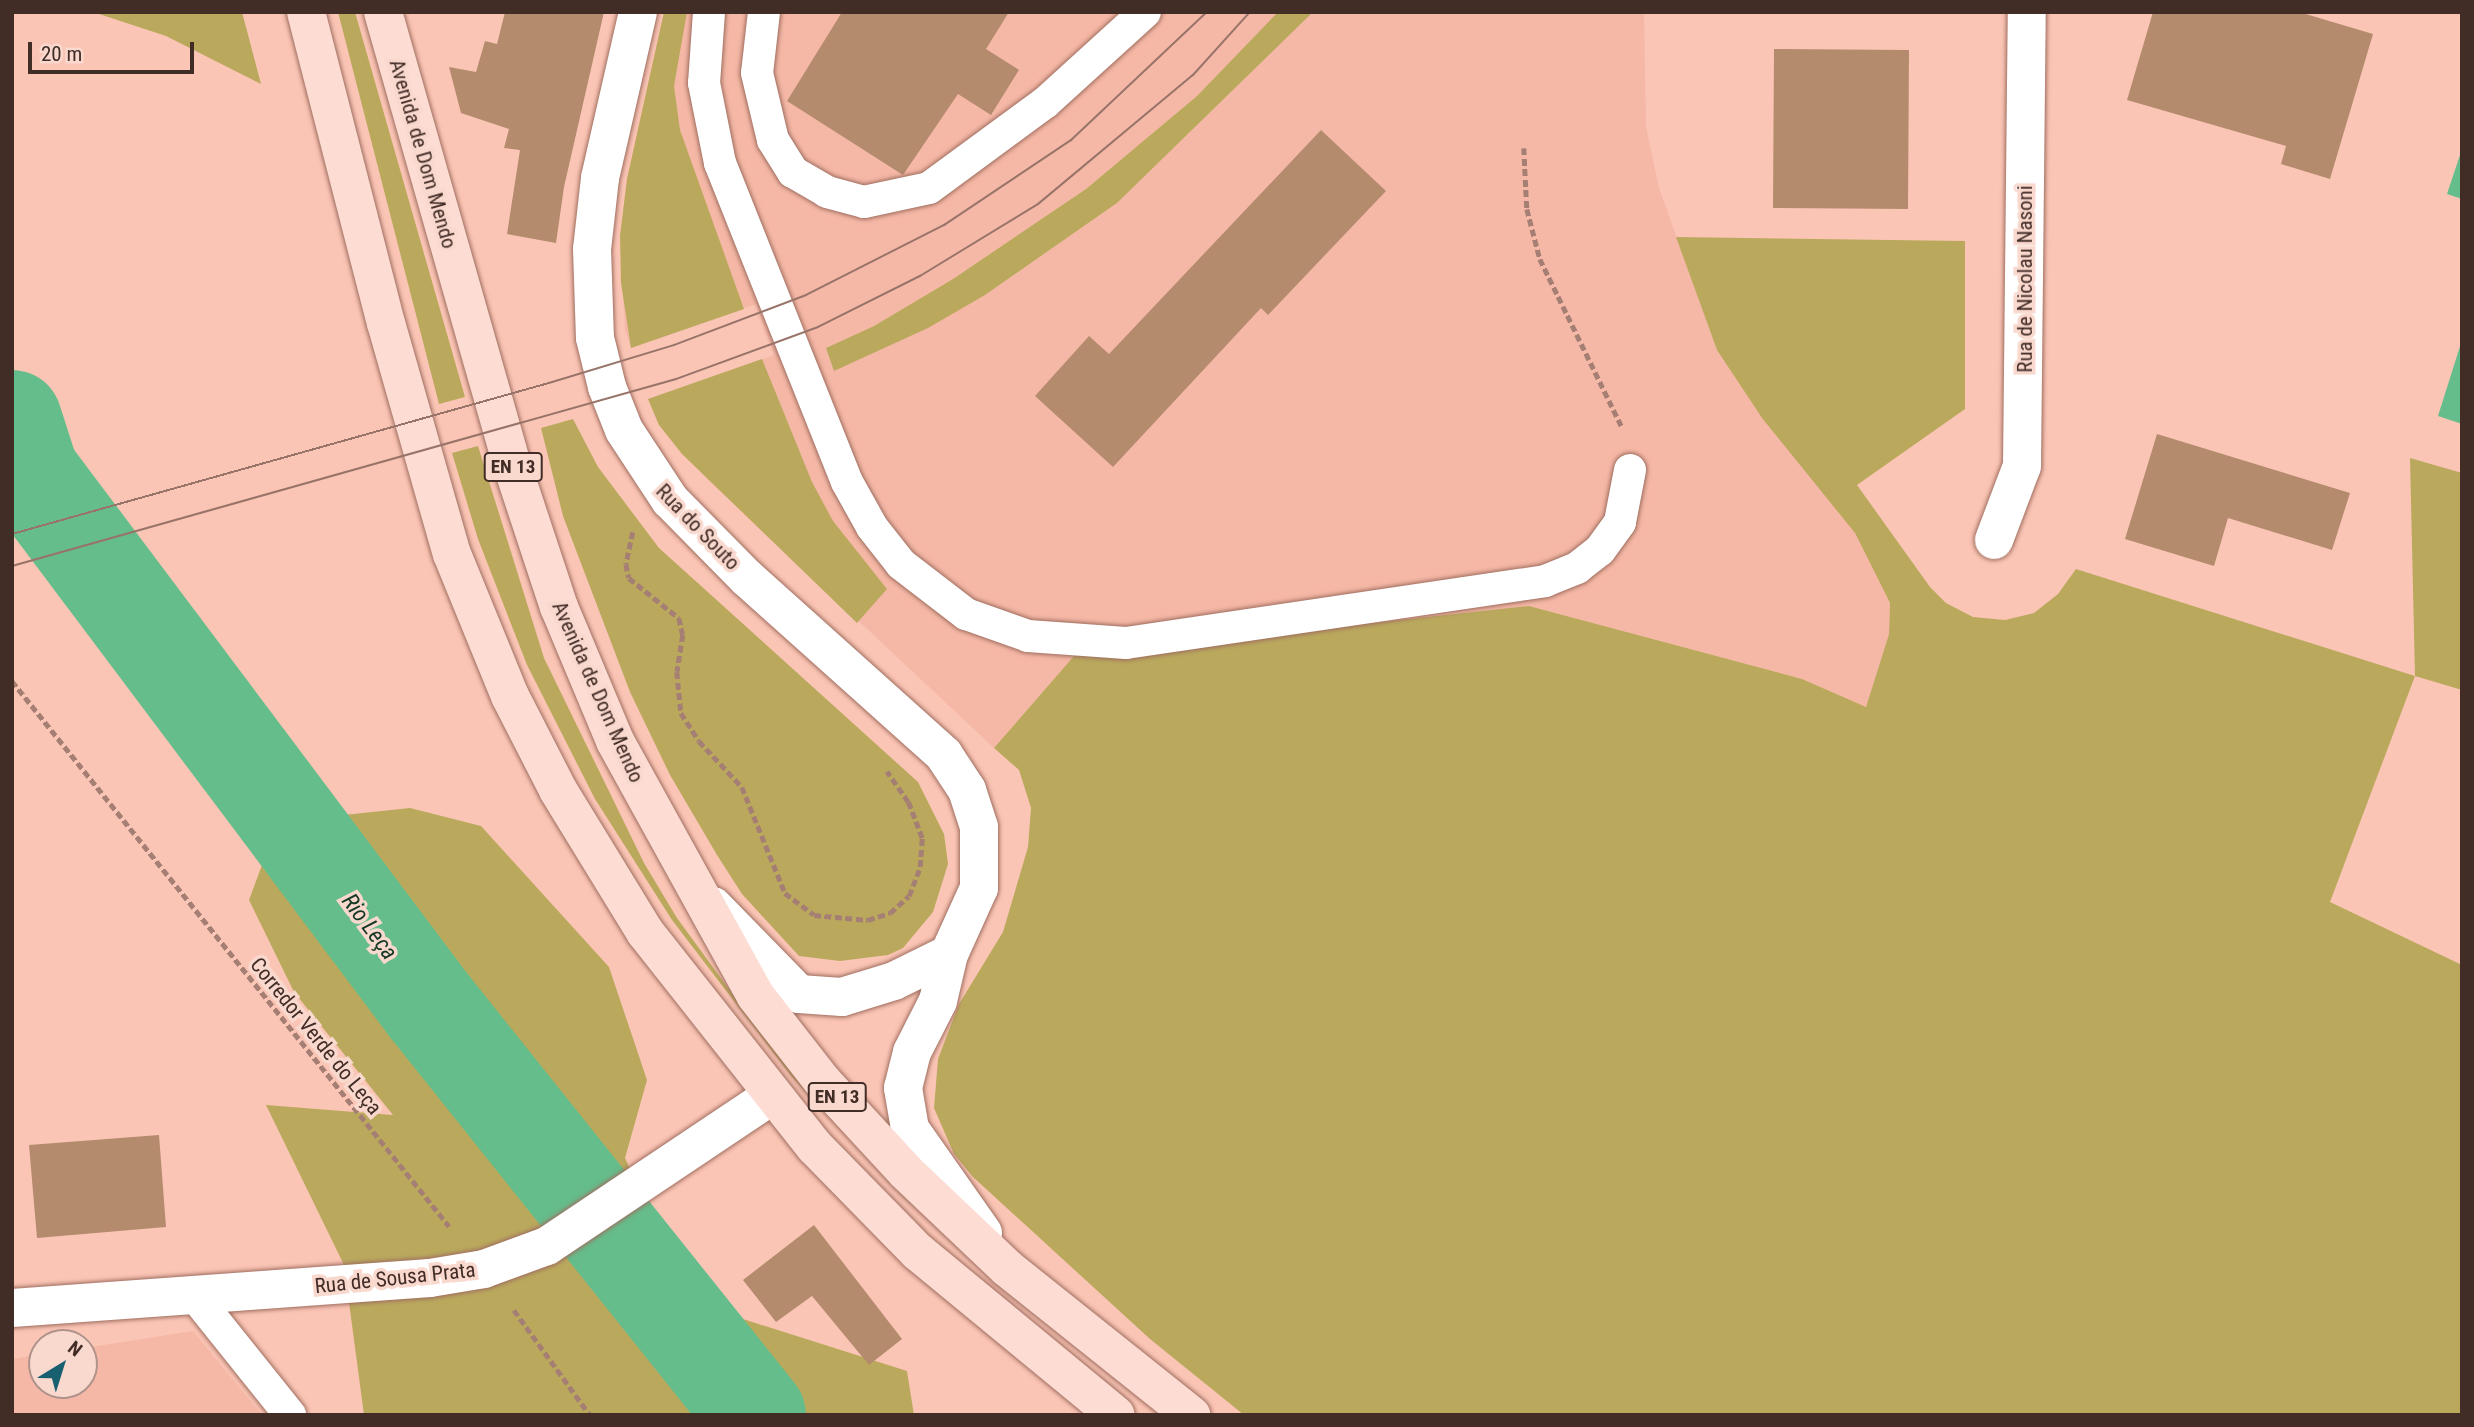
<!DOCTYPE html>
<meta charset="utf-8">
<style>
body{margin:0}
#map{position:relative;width:2474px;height:1427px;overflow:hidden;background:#fbc5b5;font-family:"Roboto Condensed",sans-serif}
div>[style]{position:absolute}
.built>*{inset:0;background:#f6b8a6}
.green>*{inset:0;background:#baa95d}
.water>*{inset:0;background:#65bd8b}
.river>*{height:100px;margin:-50px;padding:0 50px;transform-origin:50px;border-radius:50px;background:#65bd8b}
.building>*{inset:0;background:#b48b6d}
.path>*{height:4.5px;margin-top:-2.25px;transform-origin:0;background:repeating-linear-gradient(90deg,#a67f74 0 7px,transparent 0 10.5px)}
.roads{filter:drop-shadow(0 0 2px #9f6e60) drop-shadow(0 0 2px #9f6e60)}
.service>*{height:32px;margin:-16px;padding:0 16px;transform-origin:16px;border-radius:16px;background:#fff}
.minor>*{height:38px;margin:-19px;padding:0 19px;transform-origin:19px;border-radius:19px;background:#fff}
.tertiary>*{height:38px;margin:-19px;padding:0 19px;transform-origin:19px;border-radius:19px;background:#fff}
.primary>*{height:38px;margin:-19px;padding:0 19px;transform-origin:19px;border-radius:19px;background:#fcdcd3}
.tram>*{height:2px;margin:-1px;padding:0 1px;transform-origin:1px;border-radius:1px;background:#987369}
span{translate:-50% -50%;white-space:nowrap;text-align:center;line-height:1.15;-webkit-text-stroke:7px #f9d8ce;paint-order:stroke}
.shield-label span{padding:2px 5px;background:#f9d8ce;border:2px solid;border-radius:5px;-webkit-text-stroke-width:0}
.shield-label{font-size:19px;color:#412c26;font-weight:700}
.street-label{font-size:21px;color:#412c26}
.water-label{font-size:23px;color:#123824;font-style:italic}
.frame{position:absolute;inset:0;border:14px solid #412c26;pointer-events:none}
.north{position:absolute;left:28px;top:1329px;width:70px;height:70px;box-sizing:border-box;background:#f9d8ce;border:2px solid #af938b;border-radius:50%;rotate:38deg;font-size:19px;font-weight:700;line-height:28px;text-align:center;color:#412c26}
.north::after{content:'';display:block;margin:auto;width:24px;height:32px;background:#186070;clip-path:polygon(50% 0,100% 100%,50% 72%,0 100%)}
.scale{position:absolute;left:28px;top:42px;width:166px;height:32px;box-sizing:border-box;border:4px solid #412c26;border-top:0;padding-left:9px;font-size:21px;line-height:24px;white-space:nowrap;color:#412c26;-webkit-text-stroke:5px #f9d8ce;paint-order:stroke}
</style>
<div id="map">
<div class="built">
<div style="clip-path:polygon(664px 12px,1278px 12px,1197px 96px,1086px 189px,953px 279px,874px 326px,826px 348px,985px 295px,1117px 203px,1313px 12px,1644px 12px,1646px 127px,1659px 188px,1717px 350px,1855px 533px,1890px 603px,1889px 634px,1866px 708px,1802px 679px,1529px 606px,1151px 654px,1074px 656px,994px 748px,708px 480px,659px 425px,648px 399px,774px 355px,756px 304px,631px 348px,625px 330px,620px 236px,627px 179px)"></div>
<div style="clip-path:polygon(193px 1331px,262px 1415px,12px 1415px,12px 1359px,42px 1354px,42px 1385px,84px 1385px,84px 1348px)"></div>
</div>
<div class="green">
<div style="clip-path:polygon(93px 12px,242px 12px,261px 84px,166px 36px)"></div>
<div style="clip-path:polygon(338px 12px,355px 12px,465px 397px,439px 404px)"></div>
<div style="clip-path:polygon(664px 12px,687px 12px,674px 86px,680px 130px,744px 309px,631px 348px,621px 283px,620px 236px,627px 179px)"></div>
<div style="clip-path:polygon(1278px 12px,1313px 12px,1117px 203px,985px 295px,928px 328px,834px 371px,826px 348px,874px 326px,953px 279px,1086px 189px,1197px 96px)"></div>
<div style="clip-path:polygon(1676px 237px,1965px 241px,1965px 409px,1857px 485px,1930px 587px,1946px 603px,1973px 617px,2005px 620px,2034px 613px,2058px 594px,2076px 569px,2415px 676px,2410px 458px,2462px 473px,2462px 690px,2415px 676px,2330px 902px,2462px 965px,2462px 1415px,1244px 1415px,1150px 1339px,973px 1177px,954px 1154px,934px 1108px,938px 1059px,959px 1004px,1003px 932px,1028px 847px,1031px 808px,1019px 770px,994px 748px,1074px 656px,1151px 654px,1335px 627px,1529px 606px,1802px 679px,1866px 707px,1889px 634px,1890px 603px,1855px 533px,1762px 418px,1717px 350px)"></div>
<div style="clip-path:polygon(762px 359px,812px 482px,833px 521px,887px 589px,857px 623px,682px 454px,659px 425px,648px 399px)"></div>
<div style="clip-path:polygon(573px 419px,598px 467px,659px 548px,918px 782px,944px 834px,948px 864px,933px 912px,903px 948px,888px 955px,840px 961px,799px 956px,742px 894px,717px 855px,670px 775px,630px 692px,563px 516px,541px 428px)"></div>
<div style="clip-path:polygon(478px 446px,544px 658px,644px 863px,677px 918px,766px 1040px,913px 1207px,792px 1077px,672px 920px,595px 799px,527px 665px,478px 539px,452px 453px)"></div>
<div style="clip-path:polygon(410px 808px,481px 826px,609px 967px,647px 1080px,625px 1158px,666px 1248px,721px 1312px,907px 1371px,914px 1415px,364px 1415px,344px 1265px,266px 1105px,393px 1115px,294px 992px,249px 900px,278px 822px)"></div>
</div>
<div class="water">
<div style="clip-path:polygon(2462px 149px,2462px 199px,2447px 194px)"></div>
<div style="clip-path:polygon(2462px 340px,2462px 424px,2438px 416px)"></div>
</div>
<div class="river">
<div style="left:12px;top:420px;width:56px;rotate:72.2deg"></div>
<div style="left:29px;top:473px;width:668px;rotate:53.1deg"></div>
<div style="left:430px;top:1007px;width:522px;rotate:51.37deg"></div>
</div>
<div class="building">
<div style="clip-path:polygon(505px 12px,604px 12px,564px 187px,556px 243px,507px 234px,520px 150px,504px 148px,509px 129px,461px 113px,449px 67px,476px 72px,485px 41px,497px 44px)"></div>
<div style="clip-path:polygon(842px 12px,1009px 12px,986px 49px,1019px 70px,991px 115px,958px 94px,903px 175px,787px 101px)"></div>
<div style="clip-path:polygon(2153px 12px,2299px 12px,2373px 34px,2330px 179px,2281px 164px,2286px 146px,2127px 100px)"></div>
<div style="clip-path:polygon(1774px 49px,1909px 50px,1908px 209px,1773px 208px)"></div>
<div style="clip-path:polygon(1321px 130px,1386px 191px,1268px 315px,1261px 308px,1113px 467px,1035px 396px,1089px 336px,1109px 354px)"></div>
<div style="clip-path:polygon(2157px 434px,2350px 493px,2332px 550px,2228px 518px,2214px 566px,2125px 539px)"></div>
<div style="clip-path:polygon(159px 1135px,166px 1227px,37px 1238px,29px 1145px)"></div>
<div style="clip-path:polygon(814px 1225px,902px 1339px,869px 1365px,812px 1296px,776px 1322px,743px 1280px)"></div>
</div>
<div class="path">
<div style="left:1524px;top:148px;width:61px;rotate:87.2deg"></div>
<div style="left:1527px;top:209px;width:52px;rotate:75.4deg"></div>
<div style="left:1540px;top:259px;width:187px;rotate:64deg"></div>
<div style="left:633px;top:532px;width:33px;rotate:102deg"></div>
<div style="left:626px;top:564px;width:14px;rotate:78deg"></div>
<div style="left:629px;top:578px;width:64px;rotate:38.7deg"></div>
<div style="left:679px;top:618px;width:17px;rotate:77deg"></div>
<div style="left:683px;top:635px;width:37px;rotate:99deg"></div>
<div style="left:677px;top:672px;width:41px;rotate:84.4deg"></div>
<div style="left:681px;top:713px;width:33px;rotate:57deg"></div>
<div style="left:699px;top:741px;width:63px;rotate:46.9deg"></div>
<div style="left:742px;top:787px;width:114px;rotate:67.9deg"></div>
<div style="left:785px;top:893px;width:36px;rotate:37deg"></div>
<div style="left:814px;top:915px;width:54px;rotate:5.3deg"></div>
<div style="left:868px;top:920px;width:23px;rotate:-18deg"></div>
<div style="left:890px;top:913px;width:25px;rotate:-42deg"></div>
<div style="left:909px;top:896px;width:31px;rotate:-69deg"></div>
<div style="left:920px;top:867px;width:29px;rotate:-86deg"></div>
<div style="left:922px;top:838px;width:39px;rotate:-111deg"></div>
<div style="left:908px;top:802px;width:37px;rotate:-125deg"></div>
<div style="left:12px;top:681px;width:699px;rotate:51.28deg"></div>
<div style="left:514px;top:1310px;width:130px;rotate:54.1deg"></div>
</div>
<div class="roads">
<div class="service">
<div style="left:709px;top:12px;width:71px;rotate:94deg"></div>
<div style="left:704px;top:83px;width:82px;rotate:78.7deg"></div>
<div style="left:720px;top:163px;width:343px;rotate:68.3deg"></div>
<div style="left:847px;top:482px;width:51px;rotate:60.9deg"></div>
<div style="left:872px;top:527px;width:47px;rotate:51.9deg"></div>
<div style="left:901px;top:564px;width:82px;rotate:37.6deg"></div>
<div style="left:966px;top:614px;width:66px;rotate:19.5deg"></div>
<div style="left:1028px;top:636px;width:98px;rotate:4.1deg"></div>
<div style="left:1126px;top:643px;width:424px;rotate:-8.4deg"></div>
<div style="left:1545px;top:581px;width:35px;rotate:-22deg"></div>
<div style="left:1577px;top:568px;width:29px;rotate:-38deg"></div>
<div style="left:1600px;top:550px;width:34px;rotate:-54deg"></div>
<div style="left:1620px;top:522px;width:53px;rotate:-79.1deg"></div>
<div style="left:764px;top:12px;width:61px;rotate:96.5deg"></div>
<div style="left:757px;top:73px;width:69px;rotate:76.6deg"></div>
<div style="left:773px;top:140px;width:38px;rotate:58deg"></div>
<div style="left:793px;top:172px;width:39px;rotate:30deg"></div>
<div style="left:827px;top:192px;width:38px;rotate:15deg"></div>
<div style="left:864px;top:202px;width:66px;rotate:-12.2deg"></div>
<div style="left:929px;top:188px;width:145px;rotate:-36.3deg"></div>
<div style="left:1046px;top:102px;width:134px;rotate:-42.3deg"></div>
<div style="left:194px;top:1295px;width:154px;rotate:51.3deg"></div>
</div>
<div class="minor">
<div style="left:1994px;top:540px;width:79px;rotate:-69.3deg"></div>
<div style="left:2022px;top:466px;width:454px;rotate:-89.4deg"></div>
<div style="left:12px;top:1308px;width:419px;rotate:-4.1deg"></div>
<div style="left:430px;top:1278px;width:55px;rotate:-9.5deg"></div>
<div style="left:484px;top:1269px;width:67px;rotate:-20.1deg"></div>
<div style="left:547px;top:1246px;width:270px;rotate:-33.8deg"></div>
</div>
<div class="tertiary">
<div style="left:638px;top:12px;width:170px;rotate:102.9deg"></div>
<div style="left:600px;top:178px;width:71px;rotate:96.4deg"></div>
<div style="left:592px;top:249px;width:89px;rotate:88.1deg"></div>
<div style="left:595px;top:338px;width:50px;rotate:76.2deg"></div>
<div style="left:607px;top:387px;width:46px;rotate:68.4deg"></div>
<div style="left:624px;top:430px;width:84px;rotate:56.7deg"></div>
<div style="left:670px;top:500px;width:110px;rotate:45.4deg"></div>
<div style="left:747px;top:578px;width:265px;rotate:41.9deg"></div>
<div style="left:944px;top:755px;width:42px;rotate:56.7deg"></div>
<div style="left:967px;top:790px;width:39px;rotate:72deg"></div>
<div style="left:979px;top:827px;width:61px;rotate:90deg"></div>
<div style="left:979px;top:888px;width:72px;rotate:114.4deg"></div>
<div style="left:949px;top:954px;width:48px;rotate:103.2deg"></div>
<div style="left:938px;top:1001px;width:57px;rotate:117deg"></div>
<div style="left:912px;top:1052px;width:37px;rotate:104deg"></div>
<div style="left:903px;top:1088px;width:42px;rotate:80.3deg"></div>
<div style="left:910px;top:1129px;width:127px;rotate:54.9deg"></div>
<div style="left:713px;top:906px;width:123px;rotate:45.7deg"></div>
<div style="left:799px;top:994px;width:43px;rotate:4deg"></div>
<div style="left:842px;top:997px;width:54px;rotate:-17.1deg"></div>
<div style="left:894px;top:981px;width:61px;rotate:-26.1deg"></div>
</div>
<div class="primary">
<div style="left:306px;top:12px;width:321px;rotate:75.6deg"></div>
<div style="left:386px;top:323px;width:240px;rotate:74.1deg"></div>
<div style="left:452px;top:554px;width:153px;rotate:67.8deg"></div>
<div style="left:510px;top:696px;width:106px;rotate:62.9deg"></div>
<div style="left:558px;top:790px;width:167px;rotate:58.5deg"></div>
<div style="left:645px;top:932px;width:274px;rotate:51.7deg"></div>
<div style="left:815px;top:1147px;width:147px;rotate:45.6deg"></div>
<div style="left:918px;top:1252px;width:256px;rotate:39.5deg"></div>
<div style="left:383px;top:12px;width:471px;rotate:74.1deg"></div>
<div style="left:512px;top:465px;width:150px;rotate:71.7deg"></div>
<div style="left:559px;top:607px;width:145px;rotate:67.3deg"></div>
<div style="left:615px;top:741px;width:290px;rotate:61.1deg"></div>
<div style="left:755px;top:995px;width:110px;rotate:52deg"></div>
<div style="left:823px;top:1082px;width:122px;rotate:47.3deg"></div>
<div style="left:906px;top:1172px;width:139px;rotate:43.5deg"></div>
<div style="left:1007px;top:1268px;width:236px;rotate:38.6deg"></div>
</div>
</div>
<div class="tram">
<div style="left:12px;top:534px;width:558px;rotate:-15.71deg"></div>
<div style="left:549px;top:383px;width:131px;rotate:-16.9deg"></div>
<div style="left:674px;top:345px;width:141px;rotate:-20.7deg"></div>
<div style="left:806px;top:295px;width:155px;rotate:-26.9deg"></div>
<div style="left:944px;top:225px;width:153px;rotate:-33.8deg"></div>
<div style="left:1071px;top:140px;width:187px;rotate:-43.3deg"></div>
<div style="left:12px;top:566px;width:690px;rotate:-15.73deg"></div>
<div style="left:676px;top:379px;width:151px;rotate:-20.1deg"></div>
<div style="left:818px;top:327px;width:114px;rotate:-26.6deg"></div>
<div style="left:920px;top:276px;width:138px;rotate:-31.4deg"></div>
<div style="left:1038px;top:204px;width:202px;rotate:-39.8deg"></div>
<div style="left:1193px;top:75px;width:85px;rotate:-47.9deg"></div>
</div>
<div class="shield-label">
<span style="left:513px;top:467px">EN 13</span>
<span style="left:837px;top:1097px">EN 13</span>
</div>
<div class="street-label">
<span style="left:423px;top:154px;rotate:74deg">Avenida de Dom Mendo</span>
<span style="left:2025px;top:279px;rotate:-90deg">Rua de Nicolau Nasoni</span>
<span style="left:698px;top:527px;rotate:46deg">Rua do Souto</span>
<span style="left:598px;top:692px;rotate:66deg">Avenida de Dom Mendo</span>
<span style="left:316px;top:1036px;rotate:51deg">Corredor Verde do Leça</span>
<span style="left:395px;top:1278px;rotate:-6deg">Rua de Sousa Prata</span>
</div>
<div class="water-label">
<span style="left:369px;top:927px;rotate:53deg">Rio Leça</span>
</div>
<div class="frame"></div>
<div class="north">N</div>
<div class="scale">20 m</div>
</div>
